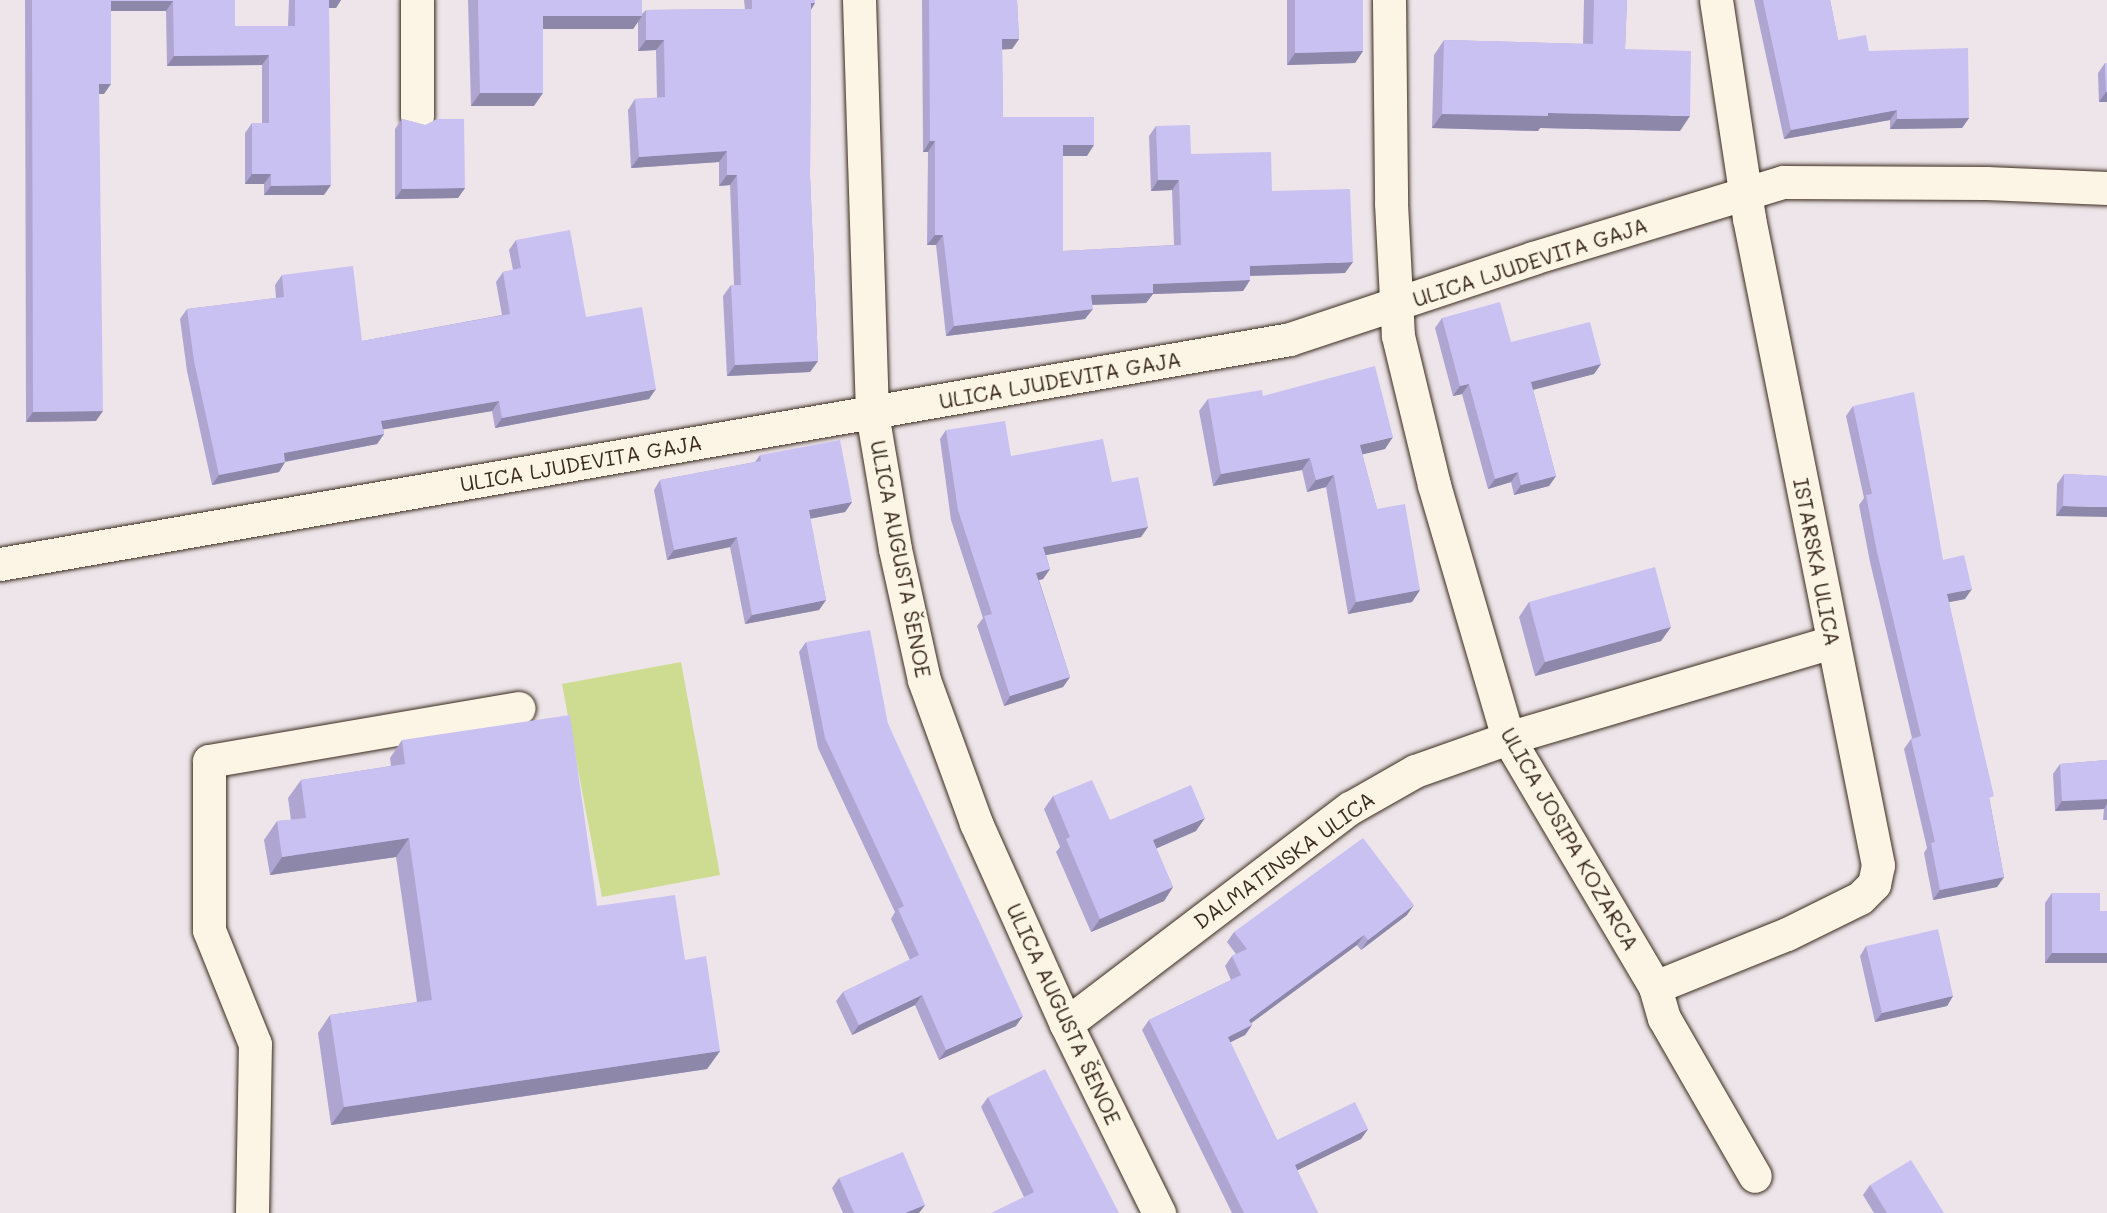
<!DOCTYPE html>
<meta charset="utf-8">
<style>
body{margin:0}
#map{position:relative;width:2107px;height:1213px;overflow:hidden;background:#ede5e9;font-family:Mali,sans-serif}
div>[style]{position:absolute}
.green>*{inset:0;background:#cddc90}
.roads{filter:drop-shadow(0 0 2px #3b2a1e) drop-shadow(0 0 2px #3b2a1e)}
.minor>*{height:33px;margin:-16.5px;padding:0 16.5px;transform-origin:16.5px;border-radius:16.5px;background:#fcf5e5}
.wall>*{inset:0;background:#aea6d1}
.shaded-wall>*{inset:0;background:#8d87aa}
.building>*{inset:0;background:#cac1f3}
span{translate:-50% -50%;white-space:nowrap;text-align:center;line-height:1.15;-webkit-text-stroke:5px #fcf5e5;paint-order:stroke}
.street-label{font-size:21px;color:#3b2a1e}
</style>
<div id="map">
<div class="green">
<div style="clip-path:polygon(681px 662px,720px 875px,602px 897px,562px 684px)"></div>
</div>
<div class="roads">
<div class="minor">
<div style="left:859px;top:0;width:413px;rotate:88.2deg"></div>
<div style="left:872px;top:413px;width:138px;rotate:80.4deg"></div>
<div style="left:895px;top:549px;width:134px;rotate:77.5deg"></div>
<div style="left:924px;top:680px;width:152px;rotate:70deg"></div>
<div style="left:976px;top:823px;width:220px;rotate:65.9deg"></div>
<div style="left:1066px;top:1024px;width:211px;rotate:63.8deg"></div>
<div style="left:1389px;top:0;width:203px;rotate:89.4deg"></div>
<div style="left:1391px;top:203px;width:133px;rotate:87deg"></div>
<div style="left:1398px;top:336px;width:153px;rotate:76.4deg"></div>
<div style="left:1434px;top:485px;width:264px;rotate:73.7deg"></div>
<div style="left:1508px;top:738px;width:289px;rotate:59.4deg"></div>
<div style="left:1655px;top:987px;width:32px;rotate:74deg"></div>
<div style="left:1664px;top:1018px;width:182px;rotate:60.1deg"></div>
<div style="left:417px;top:116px;width:116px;rotate:-90deg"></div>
<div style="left:0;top:564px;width:1309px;rotate:-9.89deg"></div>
<div style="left:1290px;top:339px;width:256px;rotate:-18.4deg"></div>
<div style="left:1533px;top:258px;width:261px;rotate:-16.9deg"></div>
<div style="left:1783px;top:182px;width:203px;rotate:0.3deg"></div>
<div style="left:1986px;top:183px;width:121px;rotate:2.4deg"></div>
<div style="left:1655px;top:987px;width:142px;rotate:-21.9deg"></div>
<div style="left:1787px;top:934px;width:81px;rotate:-26.3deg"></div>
<div style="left:1860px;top:898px;width:20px;rotate:-45deg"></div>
<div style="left:1874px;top:884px;width:19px;rotate:-78deg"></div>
<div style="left:1878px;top:865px;width:660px;rotate:-101.28deg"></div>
<div style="left:1749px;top:218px;width:220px;rotate:-98.6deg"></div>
<div style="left:1066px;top:1024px;width:357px;rotate:-37.3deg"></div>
<div style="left:1350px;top:808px;width:75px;rotate:-29.6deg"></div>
<div style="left:1415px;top:771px;width:99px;rotate:-19.5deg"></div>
<div style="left:1508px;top:738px;width:339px;rotate:-16.5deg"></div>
<div style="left:252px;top:1213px;width:169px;rotate:-89deg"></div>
<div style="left:255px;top:1044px;width:123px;rotate:-112deg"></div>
<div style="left:209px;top:930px;width:169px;rotate:-90deg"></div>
<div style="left:209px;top:761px;width:314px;rotate:-9.7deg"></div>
</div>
</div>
<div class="wall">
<div style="clip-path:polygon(25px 0,235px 0,235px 26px,288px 26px,289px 0,341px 0,336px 8px,329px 8px,324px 195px,264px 195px,264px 184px,245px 184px,245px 133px,252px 123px,262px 123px,262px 65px,167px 66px,166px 11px,111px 11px,104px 94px,99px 94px,96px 421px,26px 422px)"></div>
<div style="clip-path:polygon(468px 0,642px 0,642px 14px,646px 10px,745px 9px,744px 0,815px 0,815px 3px,811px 10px,810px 176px,818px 361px,810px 372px,727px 376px,723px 296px,731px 285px,734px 285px,730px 185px,719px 186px,719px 162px,631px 168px,628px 110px,635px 99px,657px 98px,656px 50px,638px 51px,638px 22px,633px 29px,543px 29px,534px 106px,471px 106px)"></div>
<div style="clip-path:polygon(922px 0,1017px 0,1019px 39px,1012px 49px,1002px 49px,1003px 117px,1087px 156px,1063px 156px,1063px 251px,1174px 245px,1172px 190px,1151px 191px,1149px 136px,1156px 126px,1191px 154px,1272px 191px,1345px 273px,1250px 276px,1250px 280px,1243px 291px,1153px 294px,1146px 303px,1092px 305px,1085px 319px,946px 336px,936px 245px,927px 245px,928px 152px,923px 152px)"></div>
<div style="clip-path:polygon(1287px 0,1363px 0,1363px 51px,1355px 63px,1287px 65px)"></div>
<div style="clip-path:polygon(1584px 0,1627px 0,1625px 49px,1680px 131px,1540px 128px,1538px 131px,1432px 128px,1434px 55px,1444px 40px,1583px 44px)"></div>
<div style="clip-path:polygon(1754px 0,1830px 0,1838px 40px,1869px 51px,1969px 118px,1962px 128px,1890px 129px,1890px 120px,1784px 139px)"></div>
<div style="clip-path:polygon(2105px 63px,2107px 102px,2099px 102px,2098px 73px)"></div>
<div style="clip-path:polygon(402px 119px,425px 125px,465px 188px,458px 198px,395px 199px,395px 129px)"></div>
<div style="clip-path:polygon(516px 240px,586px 317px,649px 399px,495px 428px,492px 411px,383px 429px,384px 434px,377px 444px,285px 462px,279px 472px,212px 485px,187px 371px,180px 319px,187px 309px,276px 298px,275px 285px,282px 275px,362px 341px,502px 315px,496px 282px,503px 272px,513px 270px,509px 250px)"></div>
<div style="clip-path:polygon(1442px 318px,1511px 342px,1601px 364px,1594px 374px,1533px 390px,1556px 476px,1549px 486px,1514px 495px,1511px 482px,1488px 489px,1462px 394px,1453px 396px,1435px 328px)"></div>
<div style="clip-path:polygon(1263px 396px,1385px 449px,1362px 454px,1377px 509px,1420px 590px,1412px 602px,1348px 614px,1326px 487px,1307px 492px,1302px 470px,1213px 486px,1199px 411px,1208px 399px)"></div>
<div style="clip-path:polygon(1853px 406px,1943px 560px,1965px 599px,1949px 602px,1990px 802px,2004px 877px,1997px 887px,1933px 900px,1924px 853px,1927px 848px,1904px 749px,1911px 739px,1912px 738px,1870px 562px,1859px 505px,1864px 498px,1846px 416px)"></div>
<div style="clip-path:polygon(946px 430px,1011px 456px,1112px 482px,1148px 527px,1141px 537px,1046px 555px,1050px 569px,1043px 579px,1039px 580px,1070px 677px,1063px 687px,1004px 706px,977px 626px,983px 618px,951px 520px,940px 439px)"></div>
<div style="clip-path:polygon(760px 455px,852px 502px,845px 512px,810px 519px,826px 600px,819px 610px,745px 624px,730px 547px,667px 560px,654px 490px,660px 480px,755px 462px)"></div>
<div style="clip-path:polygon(2064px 474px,2107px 476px,2056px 516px,2057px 484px)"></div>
<div style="clip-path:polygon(1529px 602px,1671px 627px,1661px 641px,1535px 676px,1519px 617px)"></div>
<div style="clip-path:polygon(806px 642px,888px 724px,1016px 1026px,939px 1060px,915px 1005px,852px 1035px,836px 1001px,843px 992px,910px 960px,891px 919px,895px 912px,818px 748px,799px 652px)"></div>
<div style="clip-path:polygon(402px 740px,597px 906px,685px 960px,720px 1051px,707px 1069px,331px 1125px,318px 1033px,330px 1015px,417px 1002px,396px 857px,270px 875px,264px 840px,277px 821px,291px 820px,288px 798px,301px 780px,391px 766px,390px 758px)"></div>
<div style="clip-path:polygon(2107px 760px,2107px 820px,2103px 820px,2104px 809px,2055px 811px,2053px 774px,2060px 764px)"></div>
<div style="clip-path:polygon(1053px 796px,1110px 820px,1196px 831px,1156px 848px,1173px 887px,1164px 901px,1091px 932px,1056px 852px,1060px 847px,1044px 809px)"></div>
<div style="clip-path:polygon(2052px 893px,2100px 911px,2107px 911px,2107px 963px,2045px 963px,2045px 903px)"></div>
<div style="clip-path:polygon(1407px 915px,1361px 950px,1357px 945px,1251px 1023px,1252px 1025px,1245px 1035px,1230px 1042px,1277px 1140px,1368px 1129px,1361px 1139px,1297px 1170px,1318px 1213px,1232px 1213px,1142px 1030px,1149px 1020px,1231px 980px,1225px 966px,1232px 956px,1236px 954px,1227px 942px,1234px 932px)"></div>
<div style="clip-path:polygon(1866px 946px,1953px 996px,1947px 1006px,1875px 1022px,1860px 956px)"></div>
<div style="clip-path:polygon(988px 1097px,1119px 1213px,1024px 1197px,981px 1107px)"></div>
<div style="clip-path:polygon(839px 1178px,925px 1205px,919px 1213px,843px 1213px,832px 1188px)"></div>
<div style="clip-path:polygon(1870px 1185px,1944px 1213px,1874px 1213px,1863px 1195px)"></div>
</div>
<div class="shaded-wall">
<div style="clip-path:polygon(328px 0,341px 0,336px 8px,322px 8px)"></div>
<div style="clip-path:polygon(111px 1px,173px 1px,166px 11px,104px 11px)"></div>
<div style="clip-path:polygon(811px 3px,815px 3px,808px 14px)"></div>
<div style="clip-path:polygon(543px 16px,642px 16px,633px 29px,534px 29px)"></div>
<div style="clip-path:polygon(1002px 39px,1019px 39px,1012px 49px,995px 50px)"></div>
<div style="clip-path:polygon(646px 40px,664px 40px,656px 50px,638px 51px)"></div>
<div style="clip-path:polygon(1363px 51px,1355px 63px,1287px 65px,1295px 53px)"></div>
<div style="clip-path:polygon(269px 55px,262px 65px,167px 66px,174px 56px)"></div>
<div style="clip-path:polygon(99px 84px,111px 84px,104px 94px,92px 94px)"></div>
<div style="clip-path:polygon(2106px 92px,2107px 92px,2107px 102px,2099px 102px)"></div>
<div style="clip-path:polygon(480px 93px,543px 93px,534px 106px,471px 106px)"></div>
<div style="clip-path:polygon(1897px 110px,1890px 120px,1784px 139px,1791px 130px)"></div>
<div style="clip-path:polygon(1548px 113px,1690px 116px,1680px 131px,1540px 128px,1538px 131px,1432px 128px,1442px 114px)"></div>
<div style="clip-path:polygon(1969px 118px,1962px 128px,1890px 129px,1897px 119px)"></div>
<div style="clip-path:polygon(930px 141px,935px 141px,928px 152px,923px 152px)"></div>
<div style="clip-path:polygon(1063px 145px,1094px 145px,1087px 156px,1056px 156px)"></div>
<div style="clip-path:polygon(727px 151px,719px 162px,631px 168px,639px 157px)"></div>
<div style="clip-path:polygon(252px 174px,271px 174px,264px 184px,245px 184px)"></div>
<div style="clip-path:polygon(727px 175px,737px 175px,730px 185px,719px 186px)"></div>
<div style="clip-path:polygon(1158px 180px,1179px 180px,1172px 190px,1151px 191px)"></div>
<div style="clip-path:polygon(331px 185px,324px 195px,264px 195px,271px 186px)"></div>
<div style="clip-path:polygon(465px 188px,458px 198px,395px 199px,402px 189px)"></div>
<div style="clip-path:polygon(935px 235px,943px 235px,936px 245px,927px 245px)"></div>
<div style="clip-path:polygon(1353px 262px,1345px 273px,1242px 276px,1250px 266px)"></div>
<div style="clip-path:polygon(1250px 280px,1243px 291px,1153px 294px,1146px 303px,1084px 305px,1091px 295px,1153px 284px)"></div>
<div style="clip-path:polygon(1093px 309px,1085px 319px,946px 336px,954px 326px)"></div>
<div style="clip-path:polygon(818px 361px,810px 372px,727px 376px,735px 365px)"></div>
<div style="clip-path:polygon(1601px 364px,1594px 374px,1524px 392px,1531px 382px)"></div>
<div style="clip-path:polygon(1469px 384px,1462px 394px,1453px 396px,1460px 386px)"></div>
<div style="clip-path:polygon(656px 389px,649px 399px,495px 428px,502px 418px)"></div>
<div style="clip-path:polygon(499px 401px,492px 411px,374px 431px,381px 421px)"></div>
<div style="clip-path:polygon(103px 411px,96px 421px,26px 422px,33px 412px)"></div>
<div style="clip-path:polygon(384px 434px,377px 444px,277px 463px,284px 453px)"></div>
<div style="clip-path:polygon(1393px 437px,1385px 449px,1352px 457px,1360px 445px)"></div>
<div style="clip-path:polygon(1310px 458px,1302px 470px,1213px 486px,1221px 474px)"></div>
<div style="clip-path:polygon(285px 462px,279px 472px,212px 485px,219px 475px)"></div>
<div style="clip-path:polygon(1518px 472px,1511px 482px,1488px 489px,1495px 479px)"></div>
<div style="clip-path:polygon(1334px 475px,1326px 487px,1307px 492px,1316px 480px)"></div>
<div style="clip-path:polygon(1556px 476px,1549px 486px,1514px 495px,1521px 485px)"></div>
<div style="clip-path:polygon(852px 502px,845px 512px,802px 520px,809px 510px)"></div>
<div style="clip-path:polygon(2063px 506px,2107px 507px,2107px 517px,2056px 516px)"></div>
<div style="clip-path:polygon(1148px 527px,1141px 537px,1036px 557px,1043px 547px)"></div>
<div style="clip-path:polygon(737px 537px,730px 547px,667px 560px,674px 550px)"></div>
<div style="clip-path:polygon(1050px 569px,1043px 579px,1029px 583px,1036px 573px)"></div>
<div style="clip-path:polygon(1972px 589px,1965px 599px,1940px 604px,1947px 594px)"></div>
<div style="clip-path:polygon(1420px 590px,1412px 602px,1348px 614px,1356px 602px)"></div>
<div style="clip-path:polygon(826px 600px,819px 610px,745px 624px,752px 615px)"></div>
<div style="clip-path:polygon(1671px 627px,1661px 641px,1535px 676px,1545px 662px)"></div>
<div style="clip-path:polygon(1070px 677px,1063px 687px,1004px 706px,1010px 696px)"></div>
<div style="clip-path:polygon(2107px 799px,2107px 804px,2104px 809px,2055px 811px,2062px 801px)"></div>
<div style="clip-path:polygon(1205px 818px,1196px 831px,1144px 854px,1153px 840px)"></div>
<div style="clip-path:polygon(409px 838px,396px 857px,270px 875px,282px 857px)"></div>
<div style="clip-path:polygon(2004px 877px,1997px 887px,1933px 900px,1940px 890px)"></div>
<div style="clip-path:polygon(1173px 887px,1164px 901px,1091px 932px,1100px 919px)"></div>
<div style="clip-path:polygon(1414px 905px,1407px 915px,1361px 950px,1368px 940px)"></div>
<div style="clip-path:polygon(1364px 935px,1357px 945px,1242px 1030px,1249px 1020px)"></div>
<div style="clip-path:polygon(2052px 953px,2107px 953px,2107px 963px,2045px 963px)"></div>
<div style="clip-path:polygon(922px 995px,915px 1005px,852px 1035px,859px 1025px)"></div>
<div style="clip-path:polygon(1953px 996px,1947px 1006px,1875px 1022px,1882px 1013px)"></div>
<div style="clip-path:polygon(1023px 1016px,1016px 1026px,939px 1060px,946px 1050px)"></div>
<div style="clip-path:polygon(1252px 1025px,1245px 1035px,1221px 1047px,1228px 1037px)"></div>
<div style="clip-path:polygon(720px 1051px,707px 1069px,331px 1125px,344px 1107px)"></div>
<div style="clip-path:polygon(1368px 1129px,1361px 1139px,1288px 1175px,1295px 1165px)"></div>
<div style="clip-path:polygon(925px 1205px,919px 1213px,905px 1213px)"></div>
</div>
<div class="building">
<div style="clip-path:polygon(32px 0,235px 0,235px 26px,295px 26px,295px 0,329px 0,331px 185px,271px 186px,271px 174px,252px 174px,252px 123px,269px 123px,269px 55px,174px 56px,173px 1px,111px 1px,111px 84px,99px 84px,103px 411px,33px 412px)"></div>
<div style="clip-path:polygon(478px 0,642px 0,642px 16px,543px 16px,543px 93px,480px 93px)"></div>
<div style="clip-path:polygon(752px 0,815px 0,815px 3px,811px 3px,810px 176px,818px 361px,735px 365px,731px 285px,741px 285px,737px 175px,727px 175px,727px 151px,639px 157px,635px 99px,665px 97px,664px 40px,646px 40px,646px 10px,752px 9px)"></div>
<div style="clip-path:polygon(929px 0,1017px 0,1019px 39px,1002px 39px,1003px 117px,1094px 117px,1094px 145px,1063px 145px,1063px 251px,1181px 245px,1179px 180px,1158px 180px,1156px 126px,1190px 125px,1191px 154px,1271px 152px,1272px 191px,1350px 189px,1353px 262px,1250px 266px,1250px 280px,1153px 284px,1153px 293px,1091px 295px,1093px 309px,954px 326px,943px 235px,935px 235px,935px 141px,930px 141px)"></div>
<div style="clip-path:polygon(1295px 0,1363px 0,1363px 51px,1295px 53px)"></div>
<div style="clip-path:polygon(1594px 0,1627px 0,1625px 49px,1691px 51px,1690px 116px,1548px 113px,1548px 116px,1442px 114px,1444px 40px,1593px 44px)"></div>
<div style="clip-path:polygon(1763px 0,1830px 0,1838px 40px,1866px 35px,1869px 51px,1968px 48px,1969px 118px,1897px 119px,1897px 110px,1791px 130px)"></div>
<div style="clip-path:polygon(2105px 63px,2107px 63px,2107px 92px,2106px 92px)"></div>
<div style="clip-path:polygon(402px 119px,425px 125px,437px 119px,464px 119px,465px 188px,402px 189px)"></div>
<div style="clip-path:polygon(570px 230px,586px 317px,642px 307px,656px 389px,502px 418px,499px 401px,381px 421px,384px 434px,284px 453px,285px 462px,219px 475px,194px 361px,187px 309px,284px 297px,282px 275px,353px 266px,362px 341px,510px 314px,503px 272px,521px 268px,516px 240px)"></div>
<div style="clip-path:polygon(1500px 302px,1511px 342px,1590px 322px,1601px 364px,1531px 382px,1556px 476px,1521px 485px,1518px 472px,1495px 479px,1469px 384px,1460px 386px,1442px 318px)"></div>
<div style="clip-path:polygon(1375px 366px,1393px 437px,1360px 445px,1377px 509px,1405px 504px,1420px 590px,1356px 602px,1334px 475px,1316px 480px,1310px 458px,1221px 474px,1208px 399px,1262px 390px,1263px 396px)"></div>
<div style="clip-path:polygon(1914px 392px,1943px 560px,1964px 555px,1972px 589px,1947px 594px,1994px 796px,1989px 798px,2004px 877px,1940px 890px,1931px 843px,1935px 842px,1911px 739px,1921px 736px,1877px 552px,1866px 495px,1872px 494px,1853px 406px)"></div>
<div style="clip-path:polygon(1005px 421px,1011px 456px,1103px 439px,1112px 482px,1138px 477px,1148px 527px,1043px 547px,1050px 569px,1036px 573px,1070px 677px,1010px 696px,984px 616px,992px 614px,958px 510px,946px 430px)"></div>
<div style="clip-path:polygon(840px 440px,852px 502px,809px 510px,826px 600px,752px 615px,737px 537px,674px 550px,660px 480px,761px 461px,760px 455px)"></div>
<div style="clip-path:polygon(2064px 474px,2107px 476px,2107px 507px,2063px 506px)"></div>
<div style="clip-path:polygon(1655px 567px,1671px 627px,1545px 662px,1529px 602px)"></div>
<div style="clip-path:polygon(870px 630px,888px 724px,1023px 1016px,946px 1050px,922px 995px,859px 1025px,843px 992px,919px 955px,898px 909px,904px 906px,825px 738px,806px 642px)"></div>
<div style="clip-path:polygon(570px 715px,597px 906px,675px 895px,685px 960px,706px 956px,720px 1051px,344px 1107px,330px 1015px,432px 1000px,409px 838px,282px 857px,277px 821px,306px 818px,301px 780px,405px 764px,402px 740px)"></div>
<div style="clip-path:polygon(2107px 760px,2107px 799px,2062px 801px,2060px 764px)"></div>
<div style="clip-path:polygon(1092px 780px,1110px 820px,1191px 785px,1205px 818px,1153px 840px,1173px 887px,1100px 919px,1066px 839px,1070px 837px,1053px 796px)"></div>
<div style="clip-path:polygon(1363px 838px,1414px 905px,1368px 940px,1364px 935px,1249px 1020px,1252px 1025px,1228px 1037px,1277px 1140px,1355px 1102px,1368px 1129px,1295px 1165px,1318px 1213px,1244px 1213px,1149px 1020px,1241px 975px,1232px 956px,1247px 949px,1234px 932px)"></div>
<div style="clip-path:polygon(2052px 893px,2100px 893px,2100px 911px,2107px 911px,2107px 953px,2052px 953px)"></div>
<div style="clip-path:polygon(1938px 929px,1953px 996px,1882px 1013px,1866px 946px)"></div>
<div style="clip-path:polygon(1045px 1069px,1119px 1213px,991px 1213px,1034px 1192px,988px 1097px)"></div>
<div style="clip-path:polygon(903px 1152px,925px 1205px,905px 1213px,854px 1213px,839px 1178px)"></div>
<div style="clip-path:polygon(1911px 1160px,1944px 1213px,1887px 1213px,1870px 1185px)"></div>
</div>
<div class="street-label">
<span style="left:1530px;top:262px;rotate:-18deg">ULICA LJUDEVITA GAJA</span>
<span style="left:1060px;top:380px;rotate:-10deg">ULICA LJUDEVITA GAJA</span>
<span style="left:581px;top:463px;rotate:-10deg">ULICA LJUDEVITA GAJA</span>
<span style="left:901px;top:559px;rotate:79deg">ULICA AUGUSTA ŠENOE</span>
<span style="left:1817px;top:562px;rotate:79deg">ISTARSKA ULICA</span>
<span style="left:1570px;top:839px;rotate:60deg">ULICA JOSIPA KOZARCA</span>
<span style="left:1284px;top:860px;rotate:-36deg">DALMATINSKA ULICA</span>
<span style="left:1064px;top:1014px;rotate:65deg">ULICA AUGUSTA ŠENOE</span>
</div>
</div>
